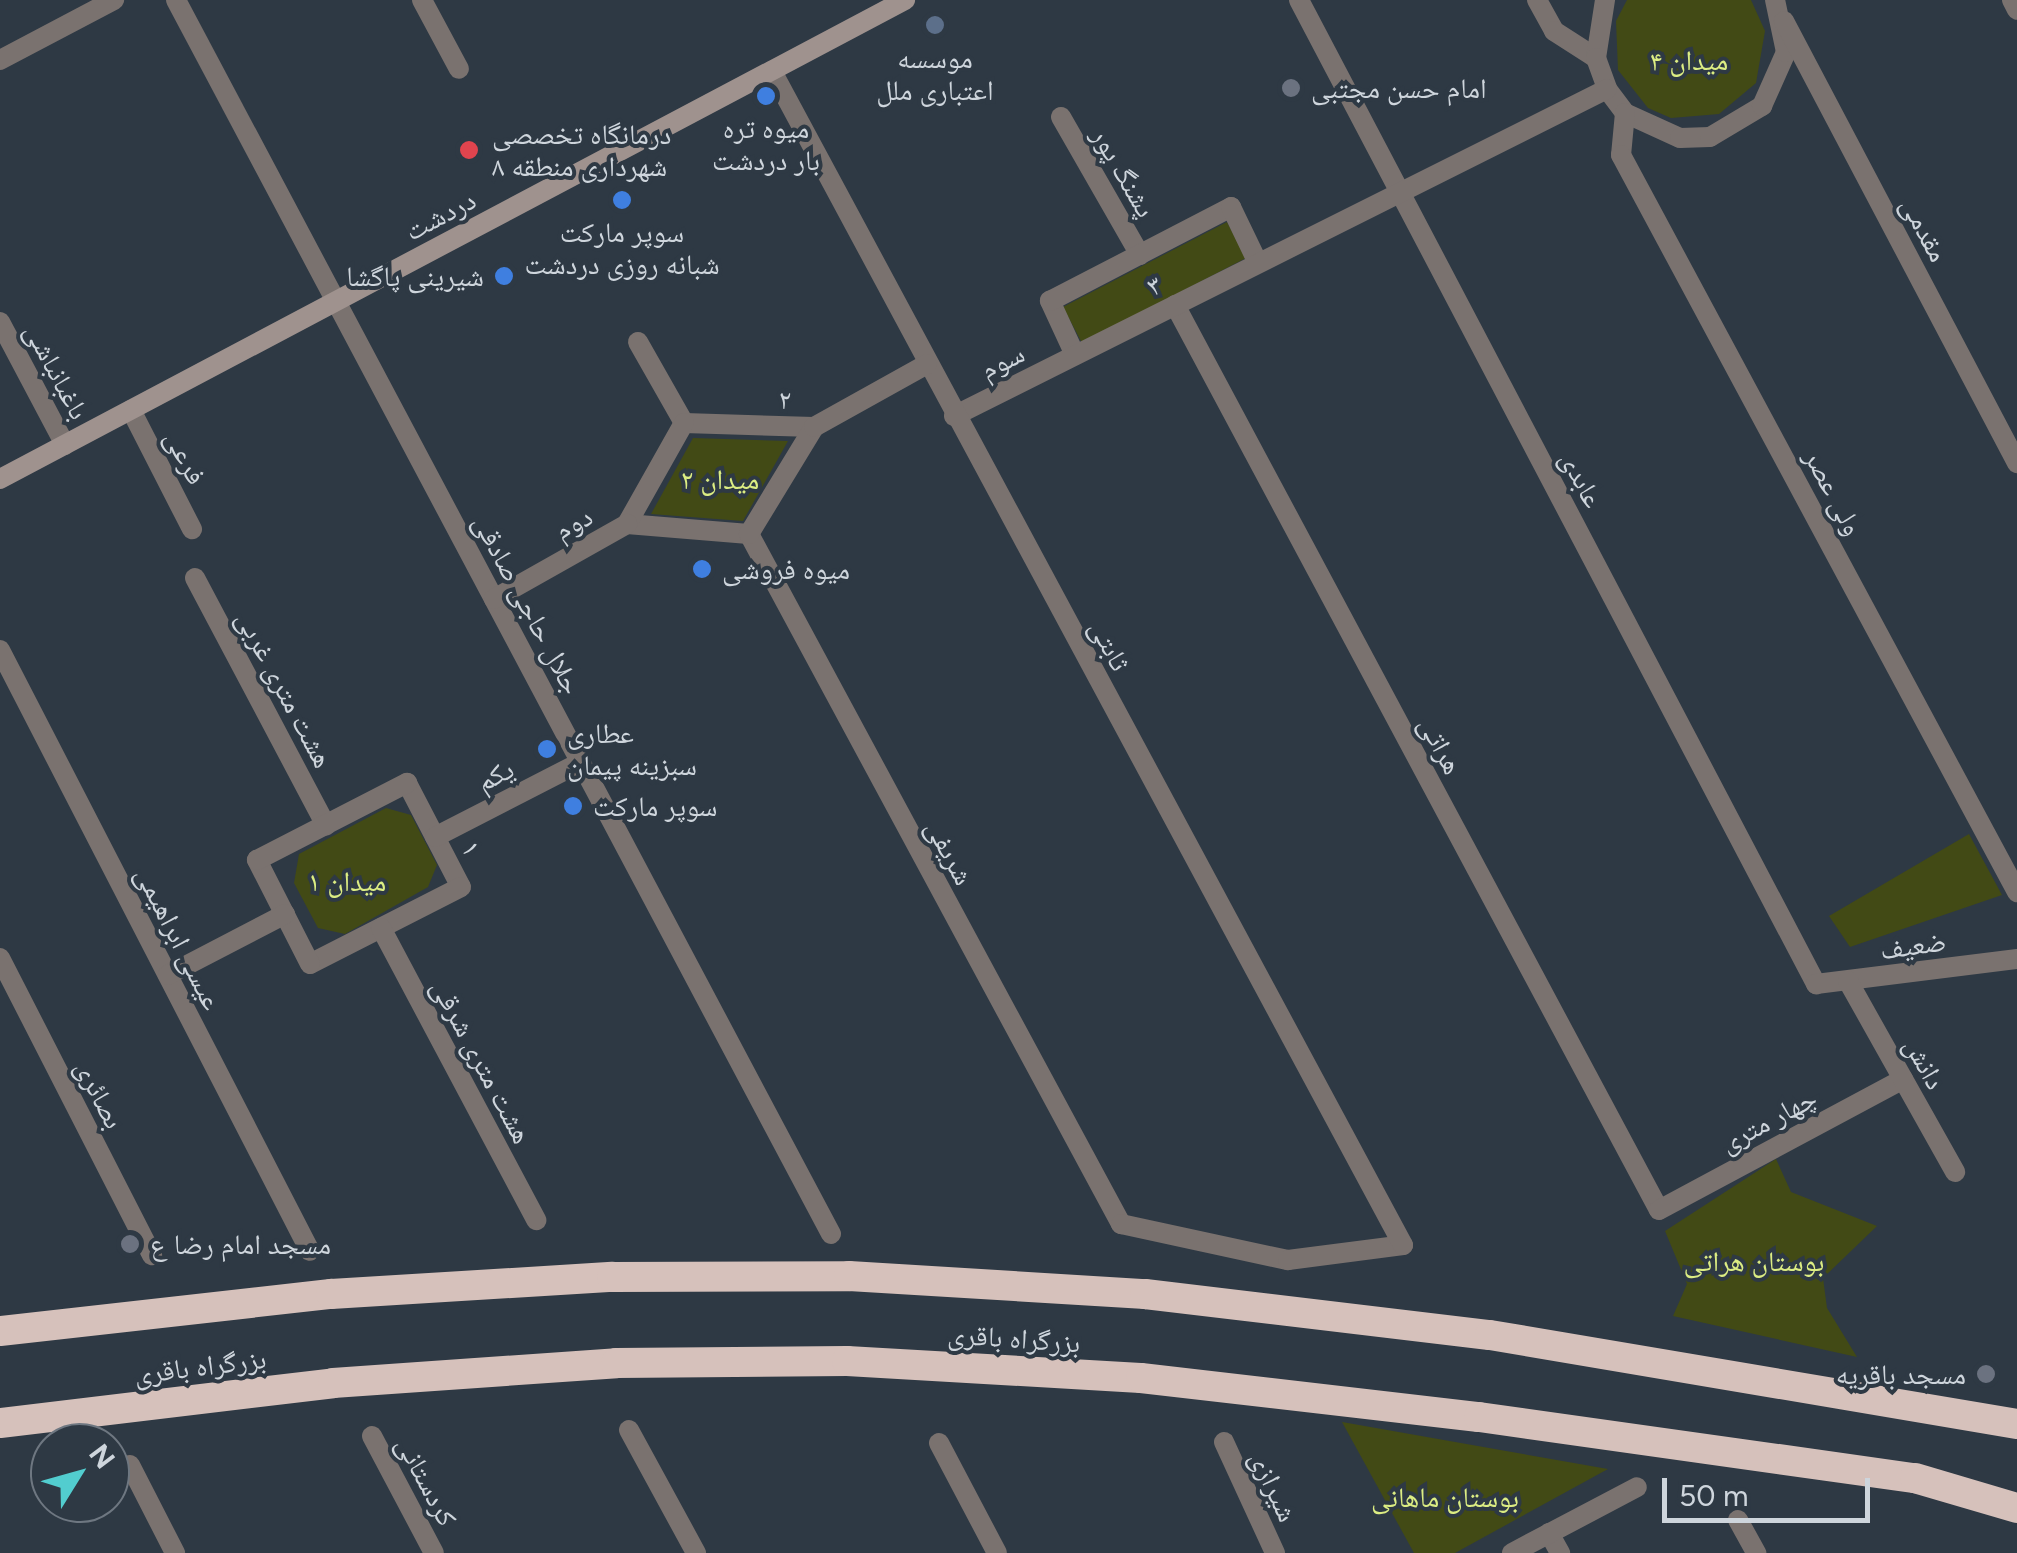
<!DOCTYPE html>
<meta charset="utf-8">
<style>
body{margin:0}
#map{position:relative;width:2017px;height:1553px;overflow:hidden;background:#2e3944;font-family:Figtree,"Noto Naskh Arabic",sans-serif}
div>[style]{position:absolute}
.green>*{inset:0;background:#424a15}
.street>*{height:20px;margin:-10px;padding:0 10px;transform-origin:10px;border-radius:10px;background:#7a726f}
.secondary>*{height:20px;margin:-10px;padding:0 10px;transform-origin:10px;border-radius:10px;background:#9f928e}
.highway>*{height:30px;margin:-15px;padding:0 15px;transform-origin:15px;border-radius:15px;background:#d6c1bb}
.dots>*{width:28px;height:28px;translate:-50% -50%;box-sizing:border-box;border:5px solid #2e3944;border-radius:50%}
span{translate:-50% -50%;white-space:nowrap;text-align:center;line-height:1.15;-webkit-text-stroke:8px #2e3944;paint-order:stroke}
.poi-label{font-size:28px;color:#ced5dc}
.left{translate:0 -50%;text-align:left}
.right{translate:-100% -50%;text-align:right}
.park-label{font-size:28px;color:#dced83}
.street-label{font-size:28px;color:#ced5dc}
.north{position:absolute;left:30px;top:1423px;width:100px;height:100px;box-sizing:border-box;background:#2e3944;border:2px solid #6e7781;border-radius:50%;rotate:53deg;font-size:28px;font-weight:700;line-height:40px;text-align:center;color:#ced5dc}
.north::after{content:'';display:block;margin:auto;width:35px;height:45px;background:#52cdcf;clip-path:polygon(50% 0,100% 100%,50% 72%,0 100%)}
.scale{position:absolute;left:1662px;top:1478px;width:208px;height:45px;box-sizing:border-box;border:5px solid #ced5dc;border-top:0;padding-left:12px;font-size:30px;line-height:35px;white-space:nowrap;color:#ced5dc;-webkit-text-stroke:8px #2e3944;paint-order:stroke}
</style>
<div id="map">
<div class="green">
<div style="clip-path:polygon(1627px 0,1751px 0,1765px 31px,1756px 83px,1719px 114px,1671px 118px,1648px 108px,1618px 70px,1616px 21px)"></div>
<div style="clip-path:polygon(1227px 222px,1246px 258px,1082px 343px,1063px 307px)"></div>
<div style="clip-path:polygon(693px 438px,788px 441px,743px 521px,651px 514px)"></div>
<div style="clip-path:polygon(386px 808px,411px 815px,437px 865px,428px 887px,345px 934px,318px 928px,294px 883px,299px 854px)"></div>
<div style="clip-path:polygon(1969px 834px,2002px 895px,1850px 947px,1829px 916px)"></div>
<div style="clip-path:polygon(1776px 1159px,1791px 1192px,1877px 1226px,1823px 1278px,1827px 1308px,1857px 1357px,1673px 1316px,1687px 1284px,1665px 1231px)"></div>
<div style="clip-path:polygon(1342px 1422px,1608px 1469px,1455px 1553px,1414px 1553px)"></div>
</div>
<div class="street">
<div style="left:176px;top:0;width:1397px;rotate:62.04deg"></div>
<div style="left:422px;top:0;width:78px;rotate:61.8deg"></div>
<div style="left:1299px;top:0;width:1112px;rotate:62.28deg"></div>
<div style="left:1816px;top:984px;width:203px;rotate:-7.1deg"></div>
<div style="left:1537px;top:0;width:35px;rotate:61deg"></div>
<div style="left:1554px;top:31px;width:50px;rotate:32.7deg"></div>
<div style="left:1605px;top:0;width:59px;rotate:98.8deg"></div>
<div style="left:1596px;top:58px;width:33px;rotate:70deg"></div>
<div style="left:1607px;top:89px;width:30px;rotate:53deg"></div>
<div style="left:1625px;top:113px;width:60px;rotate:24.4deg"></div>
<div style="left:1680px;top:138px;width:30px;rotate:-2deg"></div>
<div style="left:1710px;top:137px;width:61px;rotate:-30.8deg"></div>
<div style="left:1762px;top:106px;width:59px;rotate:-66deg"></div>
<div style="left:1786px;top:52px;width:53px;rotate:-101.9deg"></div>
<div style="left:2012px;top:0;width:11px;rotate:63deg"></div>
<div style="left:1784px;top:21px;width:500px;rotate:62.2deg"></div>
<div style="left:0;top:60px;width:129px;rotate:-27.8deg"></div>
<div style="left:1625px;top:113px;width:42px;rotate:95.4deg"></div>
<div style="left:1621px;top:155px;width:837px;rotate:61.75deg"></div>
<div style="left:1061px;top:117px;width:159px;rotate:60.2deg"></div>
<div style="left:1175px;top:305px;width:1026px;rotate:61.86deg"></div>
<div style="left:1659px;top:1210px;width:277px;rotate:-28.2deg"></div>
<div style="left:0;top:322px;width:139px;rotate:62.1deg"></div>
<div style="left:638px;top:342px;width:93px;rotate:60.4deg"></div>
<div style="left:1075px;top:355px;width:60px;rotate:-114.8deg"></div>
<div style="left:1050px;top:301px;width:204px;rotate:-27.4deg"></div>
<div style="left:1231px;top:207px;width:62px;rotate:64.3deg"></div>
<div style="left:131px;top:410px;width:134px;rotate:62.9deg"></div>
<div style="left:954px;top:416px;width:730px;rotate:-26.6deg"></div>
<div style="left:684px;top:423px;width:130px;rotate:1.8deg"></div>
<div style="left:627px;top:524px;width:122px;rotate:4.7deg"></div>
<div style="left:627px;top:524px;width:116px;rotate:-60.6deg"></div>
<div style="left:749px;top:534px;width:784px;rotate:61.67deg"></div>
<div style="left:1121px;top:1224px;width:171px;rotate:12.2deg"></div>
<div style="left:1288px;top:1260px;width:116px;rotate:-7.4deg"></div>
<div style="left:1403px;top:1245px;width:1333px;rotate:-118.26deg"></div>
<div style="left:749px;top:534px;width:125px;rotate:-58.7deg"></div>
<div style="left:814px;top:427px;width:129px;rotate:-29.1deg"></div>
<div style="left:195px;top:578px;width:280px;rotate:62.1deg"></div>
<div style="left:494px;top:599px;width:153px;rotate:-29.4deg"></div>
<div style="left:0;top:650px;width:676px;rotate:62.72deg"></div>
<div style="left:407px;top:783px;width:117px;rotate:62.6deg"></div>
<div style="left:461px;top:887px;width:169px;rotate:153deg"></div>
<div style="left:310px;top:964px;width:117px;rotate:-117deg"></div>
<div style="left:257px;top:860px;width:169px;rotate:-27.2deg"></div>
<div style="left:435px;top:837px;width:164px;rotate:-27.2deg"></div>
<div style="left:381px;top:928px;width:331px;rotate:62deg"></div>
<div style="left:0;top:958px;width:334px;rotate:62.9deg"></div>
<div style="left:168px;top:975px;width:132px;rotate:-27.5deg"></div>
<div style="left:1848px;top:981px;width:219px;rotate:60.7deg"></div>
<div style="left:629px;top:1430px;width:140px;rotate:61.4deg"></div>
<div style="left:372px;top:1436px;width:132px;rotate:62.1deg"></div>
<div style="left:1224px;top:1442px;width:122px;rotate:65.3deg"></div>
<div style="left:939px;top:1443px;width:124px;rotate:62.2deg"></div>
<div style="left:130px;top:1465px;width:99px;rotate:62.9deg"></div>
<div style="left:1738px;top:1520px;width:38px;rotate:61deg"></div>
<div style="left:1549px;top:1533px;width:23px;rotate:61deg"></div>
<div style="left:1512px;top:1553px;width:141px;rotate:-27.8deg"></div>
</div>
<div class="secondary">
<div style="left:0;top:479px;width:1024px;rotate:-27.89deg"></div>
</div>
<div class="highway">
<div style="left:0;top:1331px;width:333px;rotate:-6.4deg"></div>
<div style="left:331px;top:1294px;width:282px;rotate:-3.5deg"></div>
<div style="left:612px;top:1277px;width:237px;rotate:-0.2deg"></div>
<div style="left:849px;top:1276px;width:297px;rotate:3.5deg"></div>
<div style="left:1145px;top:1294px;width:347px;rotate:6.8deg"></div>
<div style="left:1490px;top:1335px;width:534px;rotate:9.59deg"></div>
<div style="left:0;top:1423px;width:335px;rotate:-6.8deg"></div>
<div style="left:333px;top:1383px;width:284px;rotate:-4deg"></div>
<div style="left:616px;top:1363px;width:231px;rotate:-0.5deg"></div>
<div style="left:847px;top:1361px;width:294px;rotate:3.3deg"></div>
<div style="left:1141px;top:1378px;width:340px;rotate:6.6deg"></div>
<div style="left:1479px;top:1417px;width:440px;rotate:8deg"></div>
<div style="left:1915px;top:1478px;width:106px;rotate:16.4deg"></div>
</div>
<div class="dots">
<div style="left:935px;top:25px;background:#5c6f8a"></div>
<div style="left:1291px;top:88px;background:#6b7280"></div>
<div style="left:766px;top:96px;background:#3f7fe0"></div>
<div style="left:469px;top:150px;background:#e0444e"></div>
<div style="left:622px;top:200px;background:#3f7fe0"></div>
<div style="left:504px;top:276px;background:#3f7fe0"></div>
<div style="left:702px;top:569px;background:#3f7fe0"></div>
<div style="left:547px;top:749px;background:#3f7fe0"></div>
<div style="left:573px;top:806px;background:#3f7fe0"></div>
<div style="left:130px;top:1244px;background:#6b7280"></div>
<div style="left:1986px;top:1374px;background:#6b7280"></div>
</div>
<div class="poi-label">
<span style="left:935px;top:74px">موسسه<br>اعتباری ملل</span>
<span class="left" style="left:1311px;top:88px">امام حسن مجتبی</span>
<span style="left:766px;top:144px">میوه تره<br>بار دردشت</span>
<span class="left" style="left:492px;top:150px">درمانگاه تخصصی<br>شهرداری منطقه ۸</span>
<span style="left:622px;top:248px">سوپر مارکت<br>شبانه روزی دردشت</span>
<span class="right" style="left:484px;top:276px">شیرینی پاگشا</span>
<span class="left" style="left:722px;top:569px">میوه فروشی</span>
<span class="left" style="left:567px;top:749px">عطاری<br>سبزینه پیمان</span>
<span class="left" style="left:593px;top:806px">سوپر مارکت</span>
<span class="left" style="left:150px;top:1244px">مسجد امام رضا ع</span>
<span class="right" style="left:1966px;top:1374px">مسجد باقریه</span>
</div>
<div class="park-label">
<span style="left:1689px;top:60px">میدان ۴</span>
<span style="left:720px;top:479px">میدان ۲</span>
<span style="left:347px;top:881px">میدان ۱</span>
<span style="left:1754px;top:1261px">بوستان هراتی</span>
<span style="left:1445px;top:1497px">بوستان ماهانی</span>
</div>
<div class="street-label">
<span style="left:1124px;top:172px;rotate:60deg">پشنگ پور</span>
<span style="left:440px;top:215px;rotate:-28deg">دردشت</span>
<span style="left:1925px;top:229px;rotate:62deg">مقدمی</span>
<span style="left:1154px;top:285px;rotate:-27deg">۳</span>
<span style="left:1002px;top:361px;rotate:-27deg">سوم</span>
<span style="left:57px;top:371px;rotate:62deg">باغبانباشی</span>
<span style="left:785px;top:399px;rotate:2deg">۲</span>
<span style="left:186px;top:457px;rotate:63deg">فرعی</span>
<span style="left:1582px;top:479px;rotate:62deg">عابدی</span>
<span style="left:1834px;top:492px;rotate:62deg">ولی عصر</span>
<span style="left:573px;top:523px;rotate:-29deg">دوم</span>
<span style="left:528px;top:604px;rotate:62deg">جلال حاجی صادقی</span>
<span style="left:1110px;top:645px;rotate:62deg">ثابتی</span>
<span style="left:285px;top:689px;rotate:62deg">هشت متری غربی</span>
<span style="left:1441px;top:745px;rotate:62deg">هراتی</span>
<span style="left:495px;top:775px;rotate:-27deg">یکم</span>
<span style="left:472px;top:848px;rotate:63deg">۱</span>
<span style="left:950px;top:852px;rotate:62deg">شریفی</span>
<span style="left:179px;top:938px;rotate:63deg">عیسی ابراهیمی</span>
<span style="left:1913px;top:945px;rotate:-8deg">ضعیف</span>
<span style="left:482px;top:1061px;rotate:62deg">هشت متری شرقی</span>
<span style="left:1925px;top:1063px;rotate:61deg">دانش</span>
<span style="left:100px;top:1094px;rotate:63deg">بصائری</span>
<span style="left:1768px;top:1120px;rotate:-28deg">چهار متری</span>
<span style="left:1014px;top:1338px;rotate:4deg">بزرگراه باقری</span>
<span style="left:200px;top:1366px;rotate:-7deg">بزرگراه باقری</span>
<span style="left:427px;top:1481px;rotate:62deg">کردستانی</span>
<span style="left:1274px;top:1486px;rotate:65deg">شیرازی</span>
</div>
<div class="north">N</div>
<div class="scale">50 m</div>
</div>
